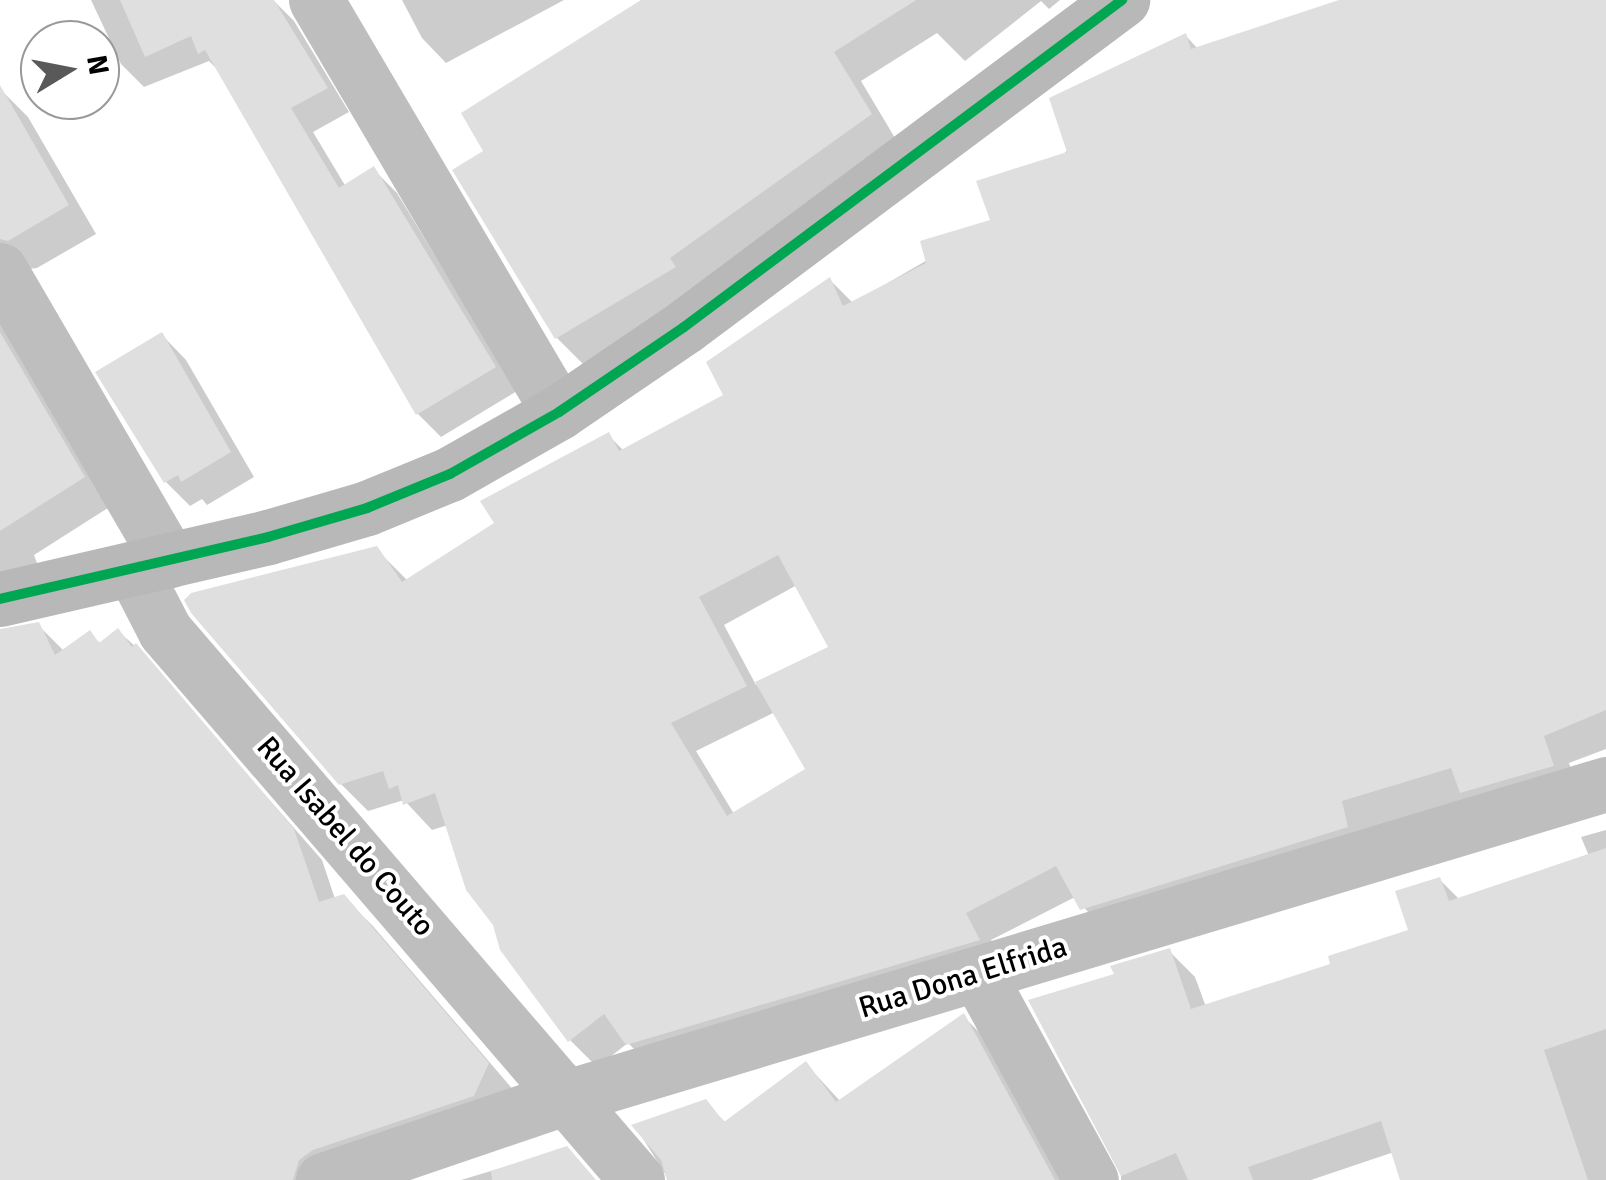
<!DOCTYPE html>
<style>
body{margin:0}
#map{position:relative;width:1606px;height:1180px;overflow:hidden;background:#fff;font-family:Signika,sans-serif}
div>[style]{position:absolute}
.shadow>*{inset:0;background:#0003}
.building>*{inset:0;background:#dfdfdf}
.street>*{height:55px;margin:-27.5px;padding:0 27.5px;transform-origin:27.5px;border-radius:27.5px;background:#bebebe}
.secondary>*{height:55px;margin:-27.5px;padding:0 27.5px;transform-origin:27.5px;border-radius:27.5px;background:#b8b8b8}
.bus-1>*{height:10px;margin:-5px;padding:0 5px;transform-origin:5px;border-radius:5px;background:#00a651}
span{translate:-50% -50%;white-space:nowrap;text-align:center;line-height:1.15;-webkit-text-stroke:8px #fff;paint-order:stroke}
.street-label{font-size:30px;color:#000}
.north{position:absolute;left:20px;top:20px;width:100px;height:100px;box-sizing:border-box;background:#fff;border:2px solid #999;border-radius:50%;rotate:80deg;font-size:28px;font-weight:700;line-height:40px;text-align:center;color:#000}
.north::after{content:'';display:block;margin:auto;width:35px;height:45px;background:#595959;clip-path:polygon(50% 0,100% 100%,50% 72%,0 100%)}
</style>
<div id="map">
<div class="shadow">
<div style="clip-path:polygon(91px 0,273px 0,294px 21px,349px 112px,313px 132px,346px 187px,374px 170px,397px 193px,517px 391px,441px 437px,418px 414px,222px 74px,209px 61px,144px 87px,121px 64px)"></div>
<div style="clip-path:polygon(402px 0,564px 0,446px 63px,422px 38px)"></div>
<div style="clip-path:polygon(646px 0,1060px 0,1049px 9px,1041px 1px,965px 61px,937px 33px,861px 81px,898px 143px,585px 366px,557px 338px,487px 152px)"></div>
<div style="clip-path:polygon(evenodd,1347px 0,1606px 0,1606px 749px,1569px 763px,1580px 793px,1109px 936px,1075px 897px,991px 940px,1005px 967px,656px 1071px,628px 1043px,597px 1067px,570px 1040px,495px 924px,448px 825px,432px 830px,404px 800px,368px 811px,341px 784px,376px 549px,408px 581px,498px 523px,608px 435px,624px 451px,726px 396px,830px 280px,853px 303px,993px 222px,1186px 36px,1198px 49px,1347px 0,797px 585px,831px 648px,756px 685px,724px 625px,797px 585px,1347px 0,775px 712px,808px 770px,734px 814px,696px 751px,775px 712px)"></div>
<div style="clip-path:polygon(0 89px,28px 117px,96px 234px,37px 268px,12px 271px,0 293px)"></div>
<div style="clip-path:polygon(0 308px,111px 506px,34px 555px,44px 582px,6px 605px,0 626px)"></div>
<div style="clip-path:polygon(162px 335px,186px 360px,254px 477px,207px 505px,202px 499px,190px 506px,166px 482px,99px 372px)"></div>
<div style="clip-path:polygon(38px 625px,64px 651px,89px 633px,101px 644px,118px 631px,136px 647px,322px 860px,335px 899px,343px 897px,372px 925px,516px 1093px,320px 1180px,0 1180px,0 630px)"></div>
<div style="clip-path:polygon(1606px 830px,1606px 1180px,1403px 1180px,1394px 1152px,1311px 1180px,1121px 1180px,1118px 976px,1169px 951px,1195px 977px,1206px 1007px,1334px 966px,1411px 931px,1440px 880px,1460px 900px,1589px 856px,1581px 837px)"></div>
<div style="clip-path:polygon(964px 1017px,990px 1043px,1065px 1180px,669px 1180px,635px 1126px,705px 1102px,726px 1123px,806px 1064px,841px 1102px)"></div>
<div style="clip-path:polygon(517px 1163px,533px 1180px,461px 1180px)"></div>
</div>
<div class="building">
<div style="clip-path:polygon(120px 0,274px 0,328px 88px,291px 108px,339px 188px,374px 166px,496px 367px,416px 415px,205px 50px,198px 54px,191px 36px,145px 57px)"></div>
<div style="clip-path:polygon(641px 0,916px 0,834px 52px,872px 114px,670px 258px,676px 267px,555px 339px,452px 170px,483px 151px,461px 113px)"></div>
<div style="clip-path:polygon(evenodd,1339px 0,1606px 0,1606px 710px,1544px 736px,1554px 766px,1460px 793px,1451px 768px,1342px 801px,1348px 827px,1080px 910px,1056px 866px,966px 913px,980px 940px,626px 1045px,604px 1014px,568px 1042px,500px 950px,493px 925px,466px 890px,435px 793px,403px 805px,398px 785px,389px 789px,383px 771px,339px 785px,191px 613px,184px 600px,191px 593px,377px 546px,402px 582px,494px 523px,480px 501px,609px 432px,619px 451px,723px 395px,706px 362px,830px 277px,843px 306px,926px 263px,920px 241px,990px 220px,976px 181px,1067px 152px,1049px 98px,1186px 33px,1191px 49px,1339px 0,778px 555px,828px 647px,755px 682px,805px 769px,727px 816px,671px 723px,747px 686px,699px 597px,778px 555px)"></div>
<div style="clip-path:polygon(0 85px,69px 205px,8px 241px,0 239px)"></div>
<div style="clip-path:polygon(0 332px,85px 477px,0 531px)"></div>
<div style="clip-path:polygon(162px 332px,231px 452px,181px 482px,178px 475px,164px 483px,95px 372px)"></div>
<div style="clip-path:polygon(39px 622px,55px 655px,90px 630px,99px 643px,118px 628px,132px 647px,136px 643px,294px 829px,319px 902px,344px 894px,489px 1063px,474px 1096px,313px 1150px,299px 1160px,293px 1180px,0 1180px,0 629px)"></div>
<div style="clip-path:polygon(1606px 848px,1606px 1029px,1544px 1050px,1588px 1180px,1400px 1180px,1381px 1121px,1248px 1167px,1253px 1180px,1188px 1180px,1176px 1153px,1121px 1176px,1028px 1000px,1114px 974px,1110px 966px,1170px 948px,1191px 1009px,1330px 964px,1328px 956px,1408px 930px,1395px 891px,1440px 877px,1449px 901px)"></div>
<div style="clip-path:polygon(964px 1013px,1055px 1180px,667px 1180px,661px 1160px,631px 1125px,706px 1099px,724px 1122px,806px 1061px,836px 1102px)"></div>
<div style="clip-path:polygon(567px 1146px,596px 1180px,492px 1180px,491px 1171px)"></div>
</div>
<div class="street">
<div style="left:316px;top:0;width:478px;rotate:59.5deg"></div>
<div style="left:0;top:270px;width:336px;rotate:59.8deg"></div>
<div style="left:133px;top:569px;width:70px;rotate:62.7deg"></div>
<div style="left:165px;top:631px;width:724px;rotate:49.31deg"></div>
<div style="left:978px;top:974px;width:235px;rotate:61.3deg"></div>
<div style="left:323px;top:1180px;width:261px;rotate:-18.8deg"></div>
<div style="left:570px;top:1096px;width:1082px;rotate:-16.76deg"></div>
</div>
<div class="secondary">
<div style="left:0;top:599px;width:275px;rotate:-13deg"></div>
<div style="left:268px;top:537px;width:103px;rotate:-16.3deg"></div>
<div style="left:367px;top:508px;width:90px;rotate:-22.3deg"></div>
<div style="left:450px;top:474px;width:125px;rotate:-29.6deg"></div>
<div style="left:559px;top:412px;width:151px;rotate:-34.2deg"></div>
<div style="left:684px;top:327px;width:547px;rotate:-36.74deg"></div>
</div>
<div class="bus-1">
<div style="left:0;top:599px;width:275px;rotate:-13deg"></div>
<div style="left:268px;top:537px;width:103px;rotate:-16.3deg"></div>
<div style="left:367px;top:508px;width:90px;rotate:-22.3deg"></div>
<div style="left:450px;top:474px;width:125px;rotate:-29.6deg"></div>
<div style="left:559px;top:412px;width:151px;rotate:-34.2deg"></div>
<div style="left:684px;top:327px;width:547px;rotate:-36.74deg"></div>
</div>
<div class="street-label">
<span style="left:345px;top:837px;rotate:49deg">Rua Isabel do Couto</span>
<span style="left:963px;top:978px;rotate:-17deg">Rua Dona Elfrida</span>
</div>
<div class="north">N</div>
</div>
